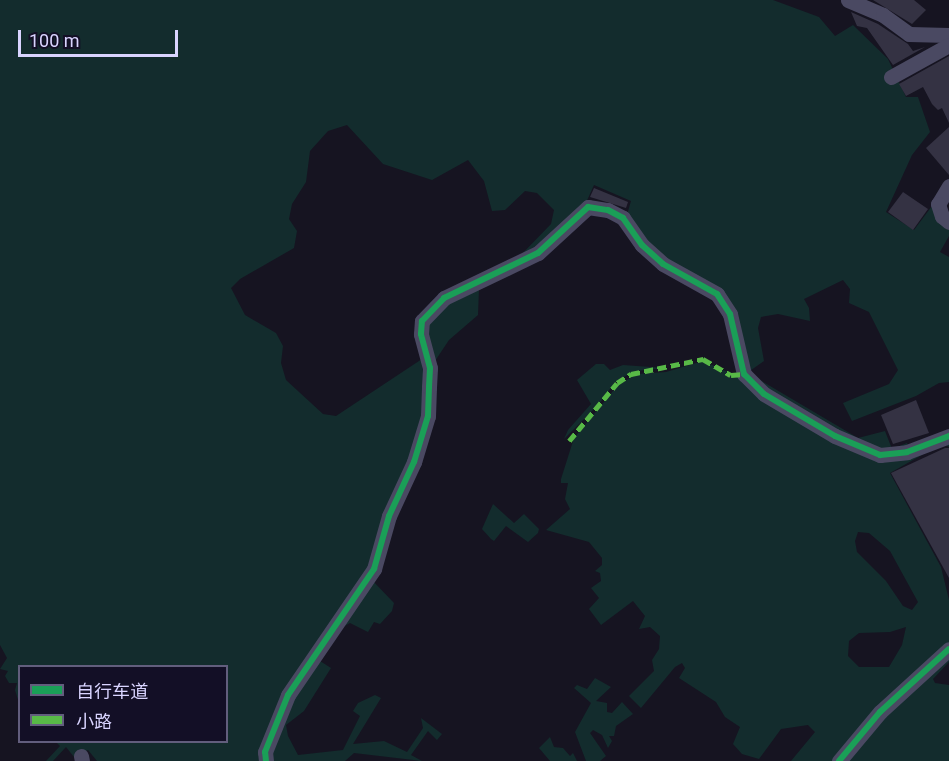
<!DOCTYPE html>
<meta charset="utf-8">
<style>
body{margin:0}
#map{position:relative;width:949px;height:761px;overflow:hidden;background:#161421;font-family:Roboto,"Noto Sans SC",sans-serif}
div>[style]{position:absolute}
.green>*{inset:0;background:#132c2d}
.building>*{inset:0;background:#343243}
.minor>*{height:15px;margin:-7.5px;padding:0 7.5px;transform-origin:7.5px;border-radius:7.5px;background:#4a4962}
.quiet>*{height:4.5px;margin-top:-2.25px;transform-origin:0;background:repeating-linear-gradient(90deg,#58b947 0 9px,transparent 0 13.5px)}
.cycleway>*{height:6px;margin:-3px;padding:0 3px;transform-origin:3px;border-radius:3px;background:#1a9f57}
span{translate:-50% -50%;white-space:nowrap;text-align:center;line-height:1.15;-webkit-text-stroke:4.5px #130f26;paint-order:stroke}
.legend{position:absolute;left:18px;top:665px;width:210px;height:78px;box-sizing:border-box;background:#130f26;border:2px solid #625e7d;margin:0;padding:8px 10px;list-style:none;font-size:18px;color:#d9d4ff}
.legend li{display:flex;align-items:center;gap:12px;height:30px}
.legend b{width:30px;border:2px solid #625e7d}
.scale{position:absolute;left:18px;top:30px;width:160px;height:27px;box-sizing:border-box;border:3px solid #d9d4ff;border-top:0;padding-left:8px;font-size:18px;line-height:21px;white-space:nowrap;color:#d9d4ff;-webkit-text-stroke:4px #130f26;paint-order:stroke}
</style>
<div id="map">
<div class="green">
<div style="clip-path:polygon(0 0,773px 0,819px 17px,835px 36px,853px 25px,888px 59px,906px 97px,918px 97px,930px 132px,912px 155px,886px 212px,914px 230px,935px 202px,949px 224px,949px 236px,940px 252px,949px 257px,949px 382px,939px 383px,916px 396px,852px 421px,843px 403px,889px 384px,898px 370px,869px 312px,849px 303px,850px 289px,843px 280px,804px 299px,809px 308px,810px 321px,778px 314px,761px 317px,758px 328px,764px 361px,747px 373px,733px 314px,665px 263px,626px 218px,631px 201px,594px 185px,585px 205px,565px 226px,518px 258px,551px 224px,554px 210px,537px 193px,525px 191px,505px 210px,492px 211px,484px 181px,468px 160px,432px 180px,383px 164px,347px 125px,328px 131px,310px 151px,306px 182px,292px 204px,289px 219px,297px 231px,294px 248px,240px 279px,231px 288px,245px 315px,276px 333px,283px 346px,281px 363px,286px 380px,323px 414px,336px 416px,422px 359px,426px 415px,378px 553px,310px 657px,264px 761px,97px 761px,88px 750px,74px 757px,66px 747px,53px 761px,46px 761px,60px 746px,56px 742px,226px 742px,226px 666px,20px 666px,19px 703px,15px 690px,17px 683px,9px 683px,5px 676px,8px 671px,0 669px,7px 658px,0 645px)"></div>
<div style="clip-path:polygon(479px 289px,478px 315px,449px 340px,435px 361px,424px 321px,431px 312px)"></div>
<div style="clip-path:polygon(evenodd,703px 361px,737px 376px,870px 454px,949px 438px,949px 447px,943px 443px,890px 473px,941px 567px,949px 600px,949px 645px,836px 761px,791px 761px,815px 732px,808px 725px,781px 729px,759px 759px,742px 754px,733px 744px,740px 727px,725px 717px,716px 702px,679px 678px,685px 668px,682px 663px,675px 667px,641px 708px,629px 696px,654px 671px,652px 660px,659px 649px,660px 636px,650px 627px,639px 629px,645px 616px,633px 601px,601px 625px,589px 609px,599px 598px,591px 588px,601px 581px,600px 573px,595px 571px,602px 565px,602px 558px,589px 542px,546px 530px,570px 509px,565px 499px,568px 483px,561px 483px,561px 479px,574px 438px,618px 385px,637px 374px,666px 372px,703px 361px,858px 532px,869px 533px,890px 551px,918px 602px,912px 610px,903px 606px,886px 581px,857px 552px,855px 541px,858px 532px,703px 361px,906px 627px,902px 645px,889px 667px,859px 667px,848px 656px,849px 641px,859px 633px,890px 632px,906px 627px)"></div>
<div style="clip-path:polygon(596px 364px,604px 364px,610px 370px,623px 365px,665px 368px,635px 371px,615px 382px,599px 404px,564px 439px,568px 430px,591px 404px,577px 380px)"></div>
<div style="clip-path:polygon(755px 377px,858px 438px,885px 431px,892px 449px,907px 443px,909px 449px,881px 453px,788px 407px)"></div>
<div style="clip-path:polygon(493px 504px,514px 523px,524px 514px,539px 529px,538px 533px,528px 542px,506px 526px,494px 541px,491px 539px,482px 529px)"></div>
<div style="clip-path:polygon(371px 579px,394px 603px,392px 611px,380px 624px,374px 622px,368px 632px,350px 623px,343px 627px,320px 661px,331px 668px,304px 711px,286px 725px,288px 736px,298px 755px,343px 750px,360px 716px,353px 711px,358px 703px,375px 695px,381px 698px,353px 744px,384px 741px,407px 752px,423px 728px,421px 718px,442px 734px,437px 740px,428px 731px,411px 755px,422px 761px,354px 753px,345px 761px,269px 761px,280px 718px)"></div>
<div style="clip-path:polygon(949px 654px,949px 662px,933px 679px,935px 683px,949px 685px,949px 761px,845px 761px,869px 731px)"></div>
<div style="clip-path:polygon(595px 678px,611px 687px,596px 701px,607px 703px,607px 712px,612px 713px,622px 702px,633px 714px,616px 726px,614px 736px,609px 736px,612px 741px,608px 748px,602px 735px,593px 730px,590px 733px,606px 756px,600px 761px,586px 761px,575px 732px,591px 703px,574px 688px,577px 685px,587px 689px)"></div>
<div style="clip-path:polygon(550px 737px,554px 747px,563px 748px,570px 756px,573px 753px,577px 761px,550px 761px,539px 748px)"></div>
</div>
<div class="building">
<div style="clip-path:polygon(873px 0,914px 0,926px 10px,912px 24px)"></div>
<div style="clip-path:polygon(851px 12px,878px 24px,908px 44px,913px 51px,925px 47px,893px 65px,867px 28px,857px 26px)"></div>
<div style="clip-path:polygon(949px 56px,949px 123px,942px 108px,938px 110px,932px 104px,923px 87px,906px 96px,899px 84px)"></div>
<div style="clip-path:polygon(949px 127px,949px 175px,926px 148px)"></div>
<div style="clip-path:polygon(594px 188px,628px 202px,626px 208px,590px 197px)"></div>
<div style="clip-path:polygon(903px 192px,928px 209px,913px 230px,888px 212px)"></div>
<div style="clip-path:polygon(916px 400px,929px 433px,893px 444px,881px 415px)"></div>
<div style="clip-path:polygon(945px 448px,949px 448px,949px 578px,891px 473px)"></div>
</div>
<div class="minor">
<div style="left:848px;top:0;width:38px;rotate:23deg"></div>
<div style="left:883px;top:15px;width:32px;rotate:36deg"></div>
<div style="left:909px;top:34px;width:40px;rotate:1.4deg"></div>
<div style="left:891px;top:77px;width:66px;rotate:-28.9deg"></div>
<div style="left:949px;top:186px;width:21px;rotate:121deg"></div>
<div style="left:938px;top:204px;width:13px;rotate:72deg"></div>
<div style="left:942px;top:216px;width:9px;rotate:41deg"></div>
<div style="left:81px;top:756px;width:5px;rotate:79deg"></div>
<div style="left:266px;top:761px;width:9px;rotate:-96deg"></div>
<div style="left:265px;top:752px;width:61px;rotate:-68deg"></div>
<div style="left:288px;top:695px;width:153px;rotate:-55.7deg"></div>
<div style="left:374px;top:569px;width:55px;rotate:-74.2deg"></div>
<div style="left:389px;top:516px;width:60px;rotate:-65.2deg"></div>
<div style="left:414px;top:462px;width:48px;rotate:-73.1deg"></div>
<div style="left:428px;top:416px;width:29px;rotate:-88deg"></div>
<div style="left:429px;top:387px;width:19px;rotate:-87deg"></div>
<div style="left:430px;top:368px;width:35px;rotate:-105deg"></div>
<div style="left:421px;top:334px;width:13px;rotate:-86deg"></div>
<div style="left:422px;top:321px;width:32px;rotate:-46deg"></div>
<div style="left:444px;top:298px;width:104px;rotate:-25.6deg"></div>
<div style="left:538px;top:253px;width:68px;rotate:-42.6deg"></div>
<div style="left:588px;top:207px;width:20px;rotate:9deg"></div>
<div style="left:608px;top:210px;width:17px;rotate:28deg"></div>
<div style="left:623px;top:218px;width:33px;rotate:55deg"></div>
<div style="left:642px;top:245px;width:28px;rotate:42deg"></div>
<div style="left:663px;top:264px;width:62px;rotate:29.1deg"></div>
<div style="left:717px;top:294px;width:24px;rotate:57deg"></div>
<div style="left:730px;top:314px;width:62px;rotate:76.9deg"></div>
<div style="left:744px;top:374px;width:28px;rotate:45deg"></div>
<div style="left:764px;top:394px;width:82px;rotate:30.6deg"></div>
<div style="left:835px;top:436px;width:49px;rotate:22.9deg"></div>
<div style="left:880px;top:455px;width:27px;rotate:-6deg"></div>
<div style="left:907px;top:452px;width:45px;rotate:-20.9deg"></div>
<div style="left:839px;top:761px;width:64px;rotate:-50.1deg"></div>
<div style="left:880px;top:712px;width:93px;rotate:-42.4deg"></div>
</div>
<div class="quiet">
<div style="left:569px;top:441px;width:75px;rotate:-50.4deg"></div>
<div style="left:617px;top:383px;width:17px;rotate:-33deg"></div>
<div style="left:631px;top:374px;width:74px;rotate:-11.8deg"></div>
<div style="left:703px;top:359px;width:32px;rotate:30deg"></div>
<div style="left:731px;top:375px;width:13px;rotate:-4deg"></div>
</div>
<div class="cycleway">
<div style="left:266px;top:761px;width:9px;rotate:-96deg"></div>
<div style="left:265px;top:752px;width:61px;rotate:-68deg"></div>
<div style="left:288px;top:695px;width:153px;rotate:-55.7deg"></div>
<div style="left:374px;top:569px;width:55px;rotate:-74.2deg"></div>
<div style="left:389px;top:516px;width:60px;rotate:-65.2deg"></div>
<div style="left:414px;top:462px;width:48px;rotate:-73.1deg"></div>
<div style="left:428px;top:416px;width:29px;rotate:-88deg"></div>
<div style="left:429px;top:387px;width:19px;rotate:-87deg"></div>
<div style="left:430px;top:368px;width:35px;rotate:-105deg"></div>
<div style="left:421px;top:334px;width:13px;rotate:-86deg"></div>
<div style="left:422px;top:321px;width:32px;rotate:-46deg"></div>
<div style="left:444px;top:298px;width:104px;rotate:-25.6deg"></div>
<div style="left:538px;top:253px;width:68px;rotate:-42.6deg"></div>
<div style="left:588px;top:207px;width:20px;rotate:9deg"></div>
<div style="left:608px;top:210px;width:17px;rotate:28deg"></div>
<div style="left:623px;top:218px;width:33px;rotate:55deg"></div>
<div style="left:642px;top:245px;width:28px;rotate:42deg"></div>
<div style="left:663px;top:264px;width:62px;rotate:29.1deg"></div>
<div style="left:717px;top:294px;width:24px;rotate:57deg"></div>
<div style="left:730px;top:314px;width:62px;rotate:76.9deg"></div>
<div style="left:744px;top:374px;width:28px;rotate:45deg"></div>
<div style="left:764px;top:394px;width:82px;rotate:30.6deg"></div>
<div style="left:835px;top:436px;width:49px;rotate:22.9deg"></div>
<div style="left:880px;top:455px;width:27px;rotate:-6deg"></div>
<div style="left:907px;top:452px;width:45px;rotate:-20.9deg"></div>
<div style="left:839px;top:761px;width:64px;rotate:-50.1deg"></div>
<div style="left:880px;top:712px;width:93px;rotate:-42.4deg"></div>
</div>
<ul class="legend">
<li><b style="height:8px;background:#1a9f57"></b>自行车道</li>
<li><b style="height:8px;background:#58b947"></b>小路</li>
</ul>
<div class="scale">100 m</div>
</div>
